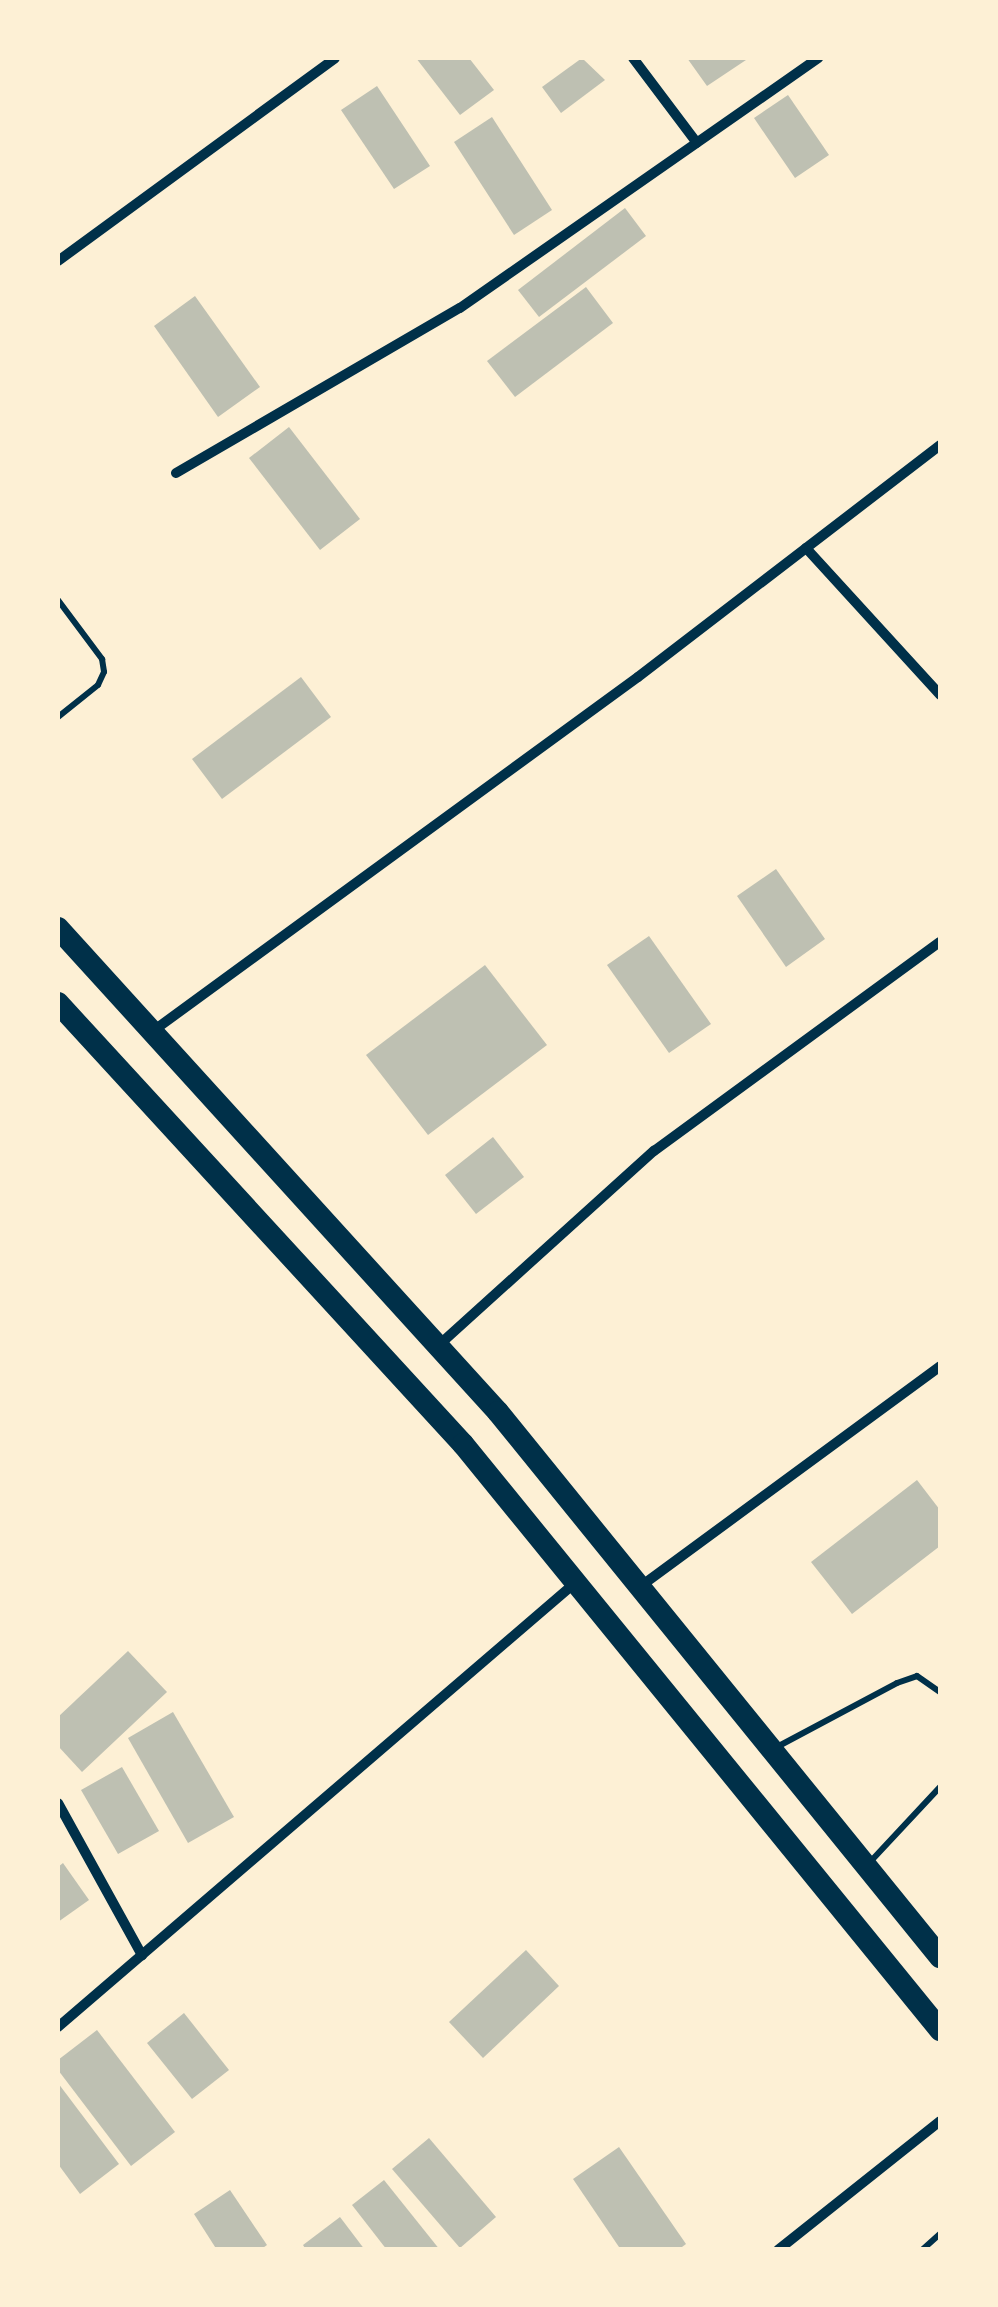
<!DOCTYPE html>
<style>
body{margin:0}
#map{position:relative;width:998px;height:2307px;overflow:hidden;background:#fdf0d5;font-family:"Space Grotesk",sans-serif}
div>[style]{position:absolute}
.building>*{inset:0;background:#bec0b2}
.service>*{height:6px;margin:-3px;padding:0 3px;transform-origin:3px;border-radius:3px;background:#003049}
.minor>*{height:10px;margin:-5px;padding:0 5px;transform-origin:5px;border-radius:5px;background:#003049}
.trunk>*{height:22px;margin:-11px;padding:0 11px;transform-origin:11px;border-radius:11px;background:#003049}
span{translate:-50% -50%;white-space:nowrap;text-align:center;line-height:1.15;-webkit-text-stroke:8px #fdf0d5;paint-order:stroke}
.frame{position:absolute;inset:0;border:60px solid #fdf0d5;pointer-events:none}
</style>
<div id="map">
<div class="building">
<div style="clip-path:polygon(416px 58px,469px 58px,494px 90px,460px 115px)"></div>
<div style="clip-path:polygon(582px 58px,605px 80px,561px 113px,542px 87px)"></div>
<div style="clip-path:polygon(687px 58px,749px 58px,707px 86px)"></div>
<div style="clip-path:polygon(377px 86px,430px 166px,394px 189px,341px 110px)"></div>
<div style="clip-path:polygon(788px 95px,829px 155px,795px 178px,754px 118px)"></div>
<div style="clip-path:polygon(492px 117px,552px 210px,514px 235px,454px 142px)"></div>
<div style="clip-path:polygon(625px 208px,646px 236px,539px 317px,518px 290px)"></div>
<div style="clip-path:polygon(586px 287px,613px 323px,515px 397px,487px 361px)"></div>
<div style="clip-path:polygon(195px 296px,260px 387px,218px 417px,154px 326px)"></div>
<div style="clip-path:polygon(289px 427px,360px 519px,320px 550px,249px 458px)"></div>
<div style="clip-path:polygon(301px 677px,331px 717px,222px 799px,192px 759px)"></div>
<div style="clip-path:polygon(776px 869px,825px 939px,786px 967px,737px 896px)"></div>
<div style="clip-path:polygon(649px 936px,711px 1024px,669px 1053px,607px 965px)"></div>
<div style="clip-path:polygon(485px 965px,547px 1045px,428px 1135px,366px 1055px)"></div>
<div style="clip-path:polygon(493px 1137px,524px 1177px,476px 1214px,445px 1175px)"></div>
<div style="clip-path:polygon(917px 1480px,940px 1510px,940px 1546px,852px 1614px,811px 1562px)"></div>
<div style="clip-path:polygon(128px 1651px,167px 1692px,82px 1772px,58px 1746px,58px 1717px)"></div>
<div style="clip-path:polygon(173px 1712px,234px 1817px,188px 1843px,128px 1738px)"></div>
<div style="clip-path:polygon(122px 1767px,159px 1831px,118px 1854px,81px 1790px)"></div>
<div style="clip-path:polygon(63px 1863px,89px 1900px,58px 1922px,58px 1867px)"></div>
<div style="clip-path:polygon(526px 1950px,559px 1986px,483px 2058px,449px 2022px)"></div>
<div style="clip-path:polygon(184px 2013px,229px 2070px,192px 2099px,147px 2043px)"></div>
<div style="clip-path:polygon(97px 2030px,175px 2132px,131px 2166px,58px 2070px,58px 2060px)"></div>
<div style="clip-path:polygon(58px 2083px,119px 2164px,80px 2194px,58px 2164px)"></div>
<div style="clip-path:polygon(429px 2138px,496px 2217px,460px 2248px,392px 2169px)"></div>
<div style="clip-path:polygon(619px 2147px,686px 2244px,678px 2250px,621px 2250px,573px 2179px)"></div>
<div style="clip-path:polygon(384px 2180px,440px 2250px,387px 2250px,352px 2205px)"></div>
<div style="clip-path:polygon(230px 2190px,267px 2245px,260px 2250px,217px 2250px,194px 2214px)"></div>
<div style="clip-path:polygon(340px 2217px,365px 2250px,306px 2250px,303px 2245px)"></div>
</div>
<div class="service">
<div style="left:58px;top:600px;width:74px;rotate:53.3deg"></div>
<div style="left:102px;top:659px;width:13px;rotate:81deg"></div>
<div style="left:104px;top:672px;width:14px;rotate:115deg"></div>
<div style="left:98px;top:685px;width:51px;rotate:141.3deg"></div>
<div style="left:775px;top:1748px;width:138px;rotate:-28deg"></div>
<div style="left:897px;top:1683px;width:21px;rotate:-19deg"></div>
<div style="left:917px;top:1676px;width:28px;rotate:35deg"></div>
<div style="left:871px;top:1861px;width:101px;rotate:-47deg"></div>
<div style="left:922px;top:2250px;width:24px;rotate:-42deg"></div>
</div>
<div class="minor">
<div style="left:633px;top:58px;width:106px;rotate:53deg"></div>
<div style="left:58px;top:261px;width:343px;rotate:-36.2deg"></div>
<div style="left:176px;top:473px;width:328px;rotate:-30.2deg"></div>
<div style="left:460px;top:308px;width:437px;rotate:-34.9deg"></div>
<div style="left:806px;top:548px;width:199px;rotate:47.6deg"></div>
<div style="left:153px;top:1031px;width:600px;rotate:-36.13deg"></div>
<div style="left:638px;top:677px;width:381px;rotate:-37.5deg"></div>
<div style="left:439px;top:1345px;width:290px;rotate:-42.1deg"></div>
<div style="left:654px;top:1151px;width:354px;rotate:-36.2deg"></div>
<div style="left:641px;top:1586px;width:371px;rotate:-36.3deg"></div>
<div style="left:58px;top:1803px;width:174px;rotate:61.1deg"></div>
<div style="left:58px;top:2027px;width:681px;rotate:-40.66deg"></div>
<div style="left:778px;top:2250px;width:207px;rotate:-38.5deg"></div>
</div>
<div class="trunk">
<div style="left:58px;top:928px;width:654px;rotate:47.73deg"></div>
<div style="left:498px;top:1412px;width:702px;rotate:50.96deg"></div>
<div style="left:58px;top:1003px;width:599px;rotate:47.44deg"></div>
<div style="left:463px;top:1444px;width:756px;rotate:50.85deg"></div>
</div>
<div class="frame"></div>
</div>
